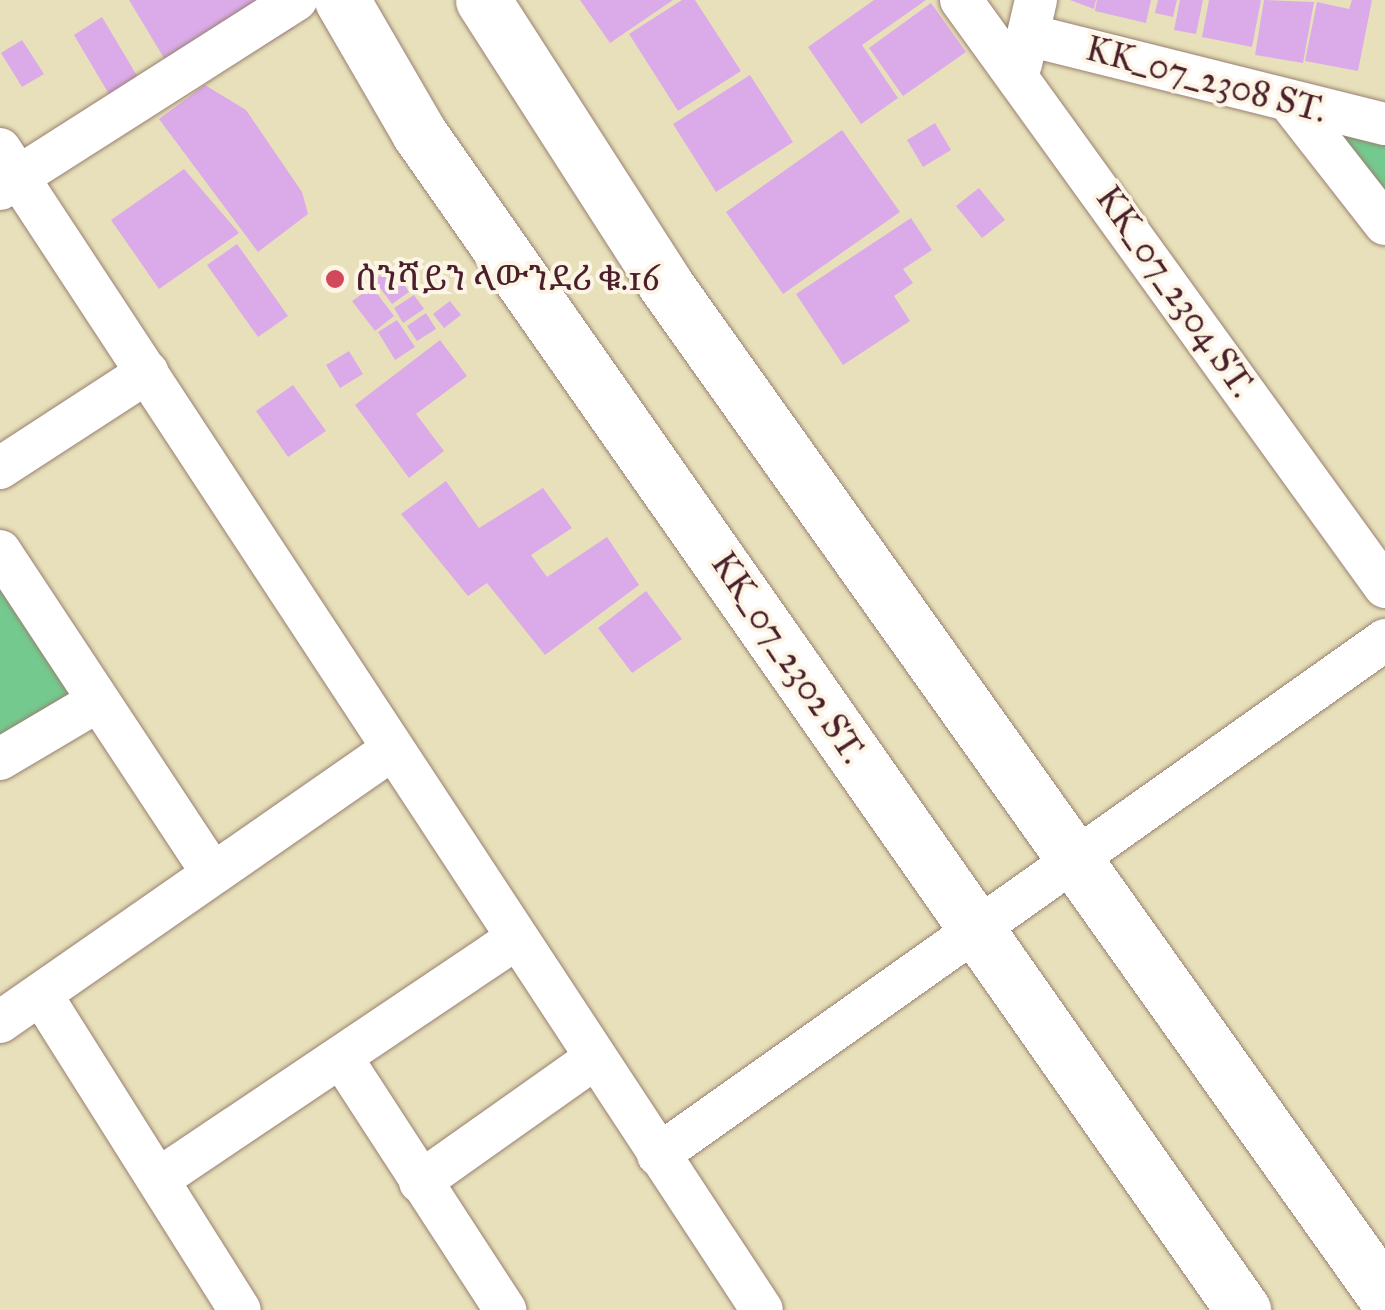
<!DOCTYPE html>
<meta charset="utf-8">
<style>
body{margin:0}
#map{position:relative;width:1385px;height:1310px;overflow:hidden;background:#e8e0ba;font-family:"IM FELL Great Primer","Noto Serif Ethiopic",serif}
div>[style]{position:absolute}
.green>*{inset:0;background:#74c98e}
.building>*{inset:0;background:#dbabe9}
.roads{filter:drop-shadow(0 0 2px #998072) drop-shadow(0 0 2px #998072)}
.minor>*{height:42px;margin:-21px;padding:0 21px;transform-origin:21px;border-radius:21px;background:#fff}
.major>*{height:55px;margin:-27.5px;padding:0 27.5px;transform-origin:27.5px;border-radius:27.5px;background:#fff}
.dots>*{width:28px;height:28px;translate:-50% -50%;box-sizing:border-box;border:5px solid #fcf5e5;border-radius:50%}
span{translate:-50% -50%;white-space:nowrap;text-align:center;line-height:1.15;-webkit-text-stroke:8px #fcf5e5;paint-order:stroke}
.street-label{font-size:35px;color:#4a1f2b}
.poi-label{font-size:35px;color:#4a1f2b}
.left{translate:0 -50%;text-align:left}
</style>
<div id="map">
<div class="green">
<div style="clip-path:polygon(1292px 105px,1385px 124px,1385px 224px)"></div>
<div style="clip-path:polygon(0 551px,98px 701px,0 759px)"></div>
</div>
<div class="building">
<div style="clip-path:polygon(129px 0,278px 0,294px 28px,185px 93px)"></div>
<div style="clip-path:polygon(580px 0,673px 0,610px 43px)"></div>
<div style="clip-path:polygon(682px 0,695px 0,741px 71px,678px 111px,629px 34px)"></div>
<div style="clip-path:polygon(874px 0,926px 0,862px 45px,898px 98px,861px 124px,808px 47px)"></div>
<div style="clip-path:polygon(1070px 0,1096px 0,1094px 9px)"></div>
<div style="clip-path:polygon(1097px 0,1151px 0,1146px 23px,1095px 11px)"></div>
<div style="clip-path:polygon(1158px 0,1177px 0,1173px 17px,1155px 13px)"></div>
<div style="clip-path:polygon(1180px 0,1203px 0,1196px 34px,1174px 30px)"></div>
<div style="clip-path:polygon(1209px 0,1261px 0,1252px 47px,1202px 37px)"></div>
<div style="clip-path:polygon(1264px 0,1314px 2px,1303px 63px,1255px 55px)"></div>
<div style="clip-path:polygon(1352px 0,1372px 0,1358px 71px,1305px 61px,1317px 2px,1349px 9px)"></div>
<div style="clip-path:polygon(931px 3px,966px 52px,903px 96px,869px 48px)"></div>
<div style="clip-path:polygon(102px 17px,142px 84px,113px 101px,74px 35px)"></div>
<div style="clip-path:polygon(22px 40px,44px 74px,22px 87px,1px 53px)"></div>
<div style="clip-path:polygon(750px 75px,793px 142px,716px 192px,673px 124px)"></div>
<div style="clip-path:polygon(205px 85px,246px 110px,302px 192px,308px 214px,258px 252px,159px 119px)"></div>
<div style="clip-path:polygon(935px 123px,951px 150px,923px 167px,907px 140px)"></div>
<div style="clip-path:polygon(842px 130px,900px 212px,783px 294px,726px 212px)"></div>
<div style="clip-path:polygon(184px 169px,239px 233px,159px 289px,111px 220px)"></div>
<div style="clip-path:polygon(979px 188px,1005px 220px,982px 238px,956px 206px)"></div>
<div style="clip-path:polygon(911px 218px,932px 250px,903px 269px,913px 283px,894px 296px,910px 321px,843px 365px,796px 294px)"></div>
<div style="clip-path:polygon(237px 244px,288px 316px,258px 337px,207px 265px)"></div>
<div style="clip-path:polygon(392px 267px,409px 292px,392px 304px,374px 280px)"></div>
<div style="clip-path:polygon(372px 287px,394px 316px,375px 331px,352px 301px)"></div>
<div style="clip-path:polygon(414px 295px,424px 309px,403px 323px,394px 308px)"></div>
<div style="clip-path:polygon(450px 301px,461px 315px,444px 328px,433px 314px)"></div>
<div style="clip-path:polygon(426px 313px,436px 329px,417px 341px,407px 326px)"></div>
<div style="clip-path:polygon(397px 320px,415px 347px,395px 360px,378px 332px)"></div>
<div style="clip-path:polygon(440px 340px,467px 376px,416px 414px,444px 451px,409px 478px,355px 405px)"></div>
<div style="clip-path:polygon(349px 351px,363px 374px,340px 388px,326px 365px)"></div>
<div style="clip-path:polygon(293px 385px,326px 431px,288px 457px,256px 411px)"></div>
<div style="clip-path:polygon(446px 481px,479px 528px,543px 488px,572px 528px,531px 555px,547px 577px,607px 537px,639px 585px,545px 655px,487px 583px,468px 596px,401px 514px)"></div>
<div style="clip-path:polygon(646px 591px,682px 639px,632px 673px,598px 628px)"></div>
</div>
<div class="roads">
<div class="minor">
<div style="left:961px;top:0;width:724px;rotate:54.16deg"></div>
<div style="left:1028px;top:35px;width:368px;rotate:14deg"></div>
<div style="left:1021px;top:64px;width:66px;rotate:-76.8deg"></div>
<div style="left:1292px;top:105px;width:151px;rotate:52deg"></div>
<div style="left:0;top:149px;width:33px;rotate:57deg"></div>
<div style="left:18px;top:177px;width:330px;rotate:-32.5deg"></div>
<div style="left:0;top:189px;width:22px;rotate:-34deg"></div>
<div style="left:18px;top:177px;width:1355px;rotate:56.71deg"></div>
<div style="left:0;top:468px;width:176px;rotate:-33deg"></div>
<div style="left:0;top:551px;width:385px;rotate:56.6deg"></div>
<div style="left:0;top:759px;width:114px;rotate:-30.6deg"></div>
<div style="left:42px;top:996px;width:371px;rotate:57.8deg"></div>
<div style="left:0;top:1022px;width:477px;rotate:-34.8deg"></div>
<div style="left:341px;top:1057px;width:302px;rotate:57deg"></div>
<div style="left:658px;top:1155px;width:891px;rotate:-35.31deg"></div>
<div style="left:160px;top:1178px;width:428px;rotate:-33.9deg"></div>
<div style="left:420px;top:1182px;width:211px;rotate:-35.3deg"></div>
</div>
<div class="major">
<div style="left:342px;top:0;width:154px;rotate:59.9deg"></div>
<div style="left:419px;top:133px;width:1437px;rotate:55deg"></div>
<div style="left:483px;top:0;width:337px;rotate:57.3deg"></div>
<div style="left:665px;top:284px;width:1242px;rotate:54.57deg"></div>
</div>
</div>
<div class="dots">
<div style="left:335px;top:279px;background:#d1495b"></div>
</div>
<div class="street-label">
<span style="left:1206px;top:80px;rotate:15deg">KK_07_2308 ST.</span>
<span style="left:1175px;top:292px;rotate:55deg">KK_07_2304 ST.</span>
<span style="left:788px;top:658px;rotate:56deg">KK_07_2302 ST.</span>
</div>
<div class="poi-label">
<span class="left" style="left:355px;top:279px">ሰንሻይን ላውንደሪ ቁ.16</span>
</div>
</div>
